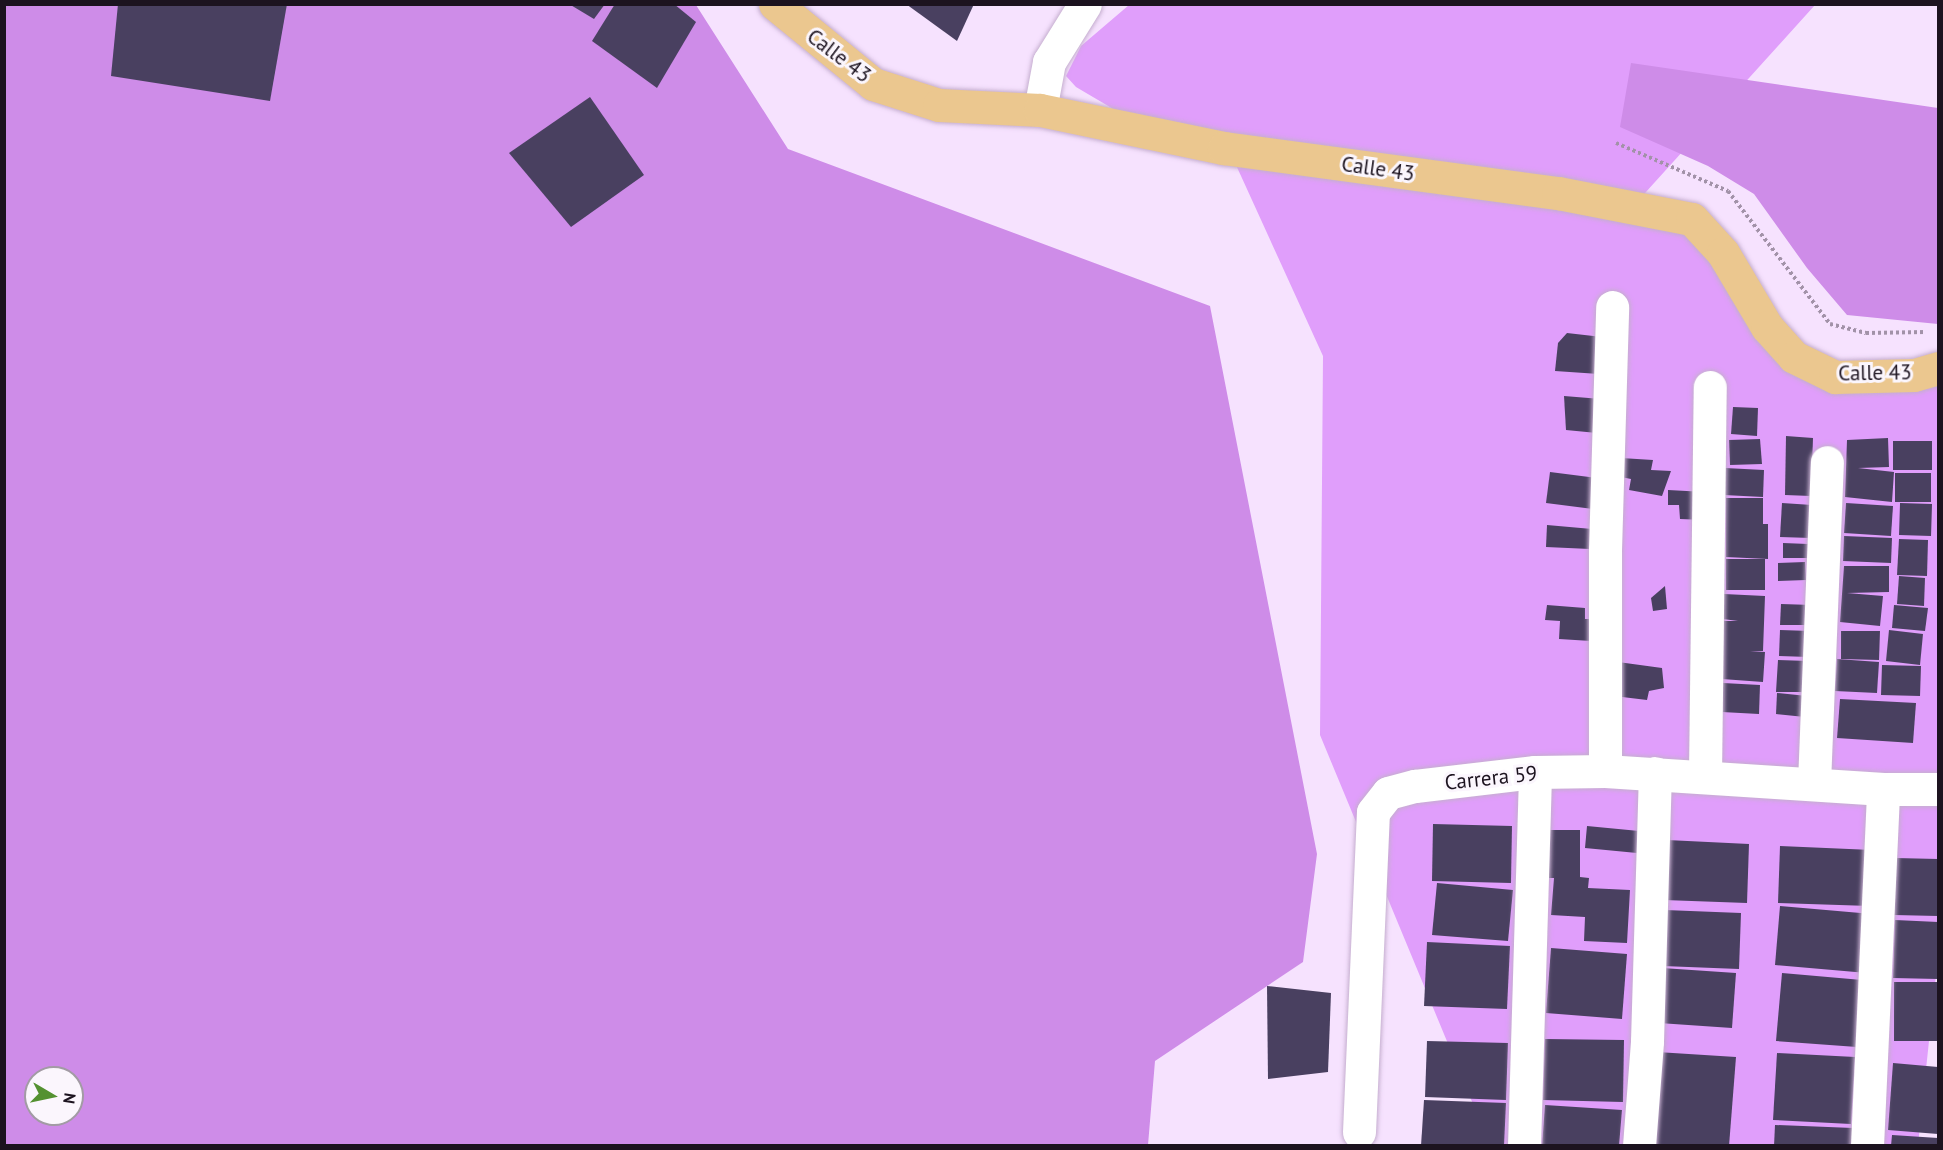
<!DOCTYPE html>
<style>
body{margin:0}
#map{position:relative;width:1943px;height:1150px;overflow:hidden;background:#f6e2fe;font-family:"PT Sans",sans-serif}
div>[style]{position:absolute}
.green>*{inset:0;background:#e09efb}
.forest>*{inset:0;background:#ce8ce8}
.building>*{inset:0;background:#494060}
.path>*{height:4px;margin-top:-2px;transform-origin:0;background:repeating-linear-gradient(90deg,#a292a8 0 3px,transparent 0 6px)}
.roads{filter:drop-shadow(0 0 2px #c5aecf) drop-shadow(0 0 2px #c5aecf)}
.minor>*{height:33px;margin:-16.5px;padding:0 16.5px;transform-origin:16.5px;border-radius:16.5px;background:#fff}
.major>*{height:33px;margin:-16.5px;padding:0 16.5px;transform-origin:16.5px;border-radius:16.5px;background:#ebc78f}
span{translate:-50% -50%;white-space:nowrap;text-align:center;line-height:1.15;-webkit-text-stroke:6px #fbf6fd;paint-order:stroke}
.street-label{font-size:21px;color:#1c131f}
.frame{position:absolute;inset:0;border:6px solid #1c131f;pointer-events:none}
.north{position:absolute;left:24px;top:1066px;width:60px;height:60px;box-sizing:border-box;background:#fbf6fd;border:2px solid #a29ba4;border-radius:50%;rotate:99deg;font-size:16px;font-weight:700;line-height:24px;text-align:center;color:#1c131f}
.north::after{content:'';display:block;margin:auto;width:21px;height:27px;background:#549131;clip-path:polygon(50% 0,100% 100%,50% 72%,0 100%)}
</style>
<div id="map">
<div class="green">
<div style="clip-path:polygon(1129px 5px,1815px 5px,1636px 203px,1694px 214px,1805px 349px,1837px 373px,1938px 365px,1938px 956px,1918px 1145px,1490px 1145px,1320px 735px,1323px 356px,1231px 154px,1171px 143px,1076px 87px,1066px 76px,1081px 46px)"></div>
</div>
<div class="forest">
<div style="clip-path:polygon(evenodd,5px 5px,696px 5px,788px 149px,1210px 306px,1317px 854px,1303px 962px,1155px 1061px,1148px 1145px,5px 1146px,5px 5px,36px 1078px,72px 1078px,72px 1114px,36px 1114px,36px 1078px)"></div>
<div style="clip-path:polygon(1631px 63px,1938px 108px,1938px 324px,1847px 315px,1807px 268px,1754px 194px,1708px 166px,1620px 127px)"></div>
</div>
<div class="building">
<div style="clip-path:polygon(118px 4px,287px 4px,270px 101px,111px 76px)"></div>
<div style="clip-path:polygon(569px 4px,605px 4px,594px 19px)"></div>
<div style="clip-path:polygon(615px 4px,674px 4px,696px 22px,657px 88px,592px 41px)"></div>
<div style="clip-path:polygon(906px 4px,974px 4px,957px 41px)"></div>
<div style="clip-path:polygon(590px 97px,644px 175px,571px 227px,509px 153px)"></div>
<div style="clip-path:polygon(1567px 333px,1602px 337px,1599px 374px,1555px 371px,1558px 343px)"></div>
<div style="clip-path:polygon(1564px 396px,1601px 399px,1597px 433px,1566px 430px)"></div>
<div style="clip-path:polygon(1733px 407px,1758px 408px,1757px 436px,1731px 434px)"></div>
<div style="clip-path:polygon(1786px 436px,1813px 438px,1811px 496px,1785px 495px)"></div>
<div style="clip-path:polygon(1888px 438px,1889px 467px,1858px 468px,1894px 472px,1892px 502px,1845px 497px,1847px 440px)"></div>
<div style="clip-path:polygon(1760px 439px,1762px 464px,1730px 465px,1729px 440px)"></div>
<div style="clip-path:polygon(1893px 441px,1932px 441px,1932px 470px,1893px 470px)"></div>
<div style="clip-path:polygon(1621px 458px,1653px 460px,1651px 470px,1671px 471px,1662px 496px,1629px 490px,1631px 479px,1621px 477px)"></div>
<div style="clip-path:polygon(1725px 468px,1764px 470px,1763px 497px,1724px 495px)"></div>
<div style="clip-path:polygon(1550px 472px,1597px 478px,1593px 509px,1546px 503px)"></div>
<div style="clip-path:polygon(1895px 473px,1931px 473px,1931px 502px,1895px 502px)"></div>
<div style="clip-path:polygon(1668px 490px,1705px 492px,1705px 520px,1680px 519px,1679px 505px,1668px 505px)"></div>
<div style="clip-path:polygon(1726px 498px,1763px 498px,1763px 524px,1768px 524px,1768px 559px,1726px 557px)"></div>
<div style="clip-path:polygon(1782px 503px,1812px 505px,1811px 538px,1780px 537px)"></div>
<div style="clip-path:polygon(1846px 503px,1893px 506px,1891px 536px,1844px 533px)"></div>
<div style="clip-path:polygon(1900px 503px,1932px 504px,1931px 536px,1899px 535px)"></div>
<div style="clip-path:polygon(1547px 525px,1592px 529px,1590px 549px,1546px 547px)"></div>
<div style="clip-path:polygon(1844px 536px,1892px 538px,1891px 563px,1843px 561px)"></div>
<div style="clip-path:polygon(1899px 539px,1928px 540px,1927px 576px,1897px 575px)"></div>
<div style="clip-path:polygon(1783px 543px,1808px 544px,1808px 558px,1783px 558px)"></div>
<div style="clip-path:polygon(1726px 559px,1765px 559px,1765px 590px,1726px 590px)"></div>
<div style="clip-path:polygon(1805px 562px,1806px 580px,1778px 581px,1778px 563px)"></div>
<div style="clip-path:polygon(1844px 566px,1889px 566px,1889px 592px,1847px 593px,1883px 596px,1880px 626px,1840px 622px)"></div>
<div style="clip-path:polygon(1899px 576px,1925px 578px,1924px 606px,1897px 604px)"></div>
<div style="clip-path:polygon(1665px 586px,1667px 609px,1653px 611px,1651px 598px)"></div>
<div style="clip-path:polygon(1724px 594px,1765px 596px,1763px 651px,1750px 651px,1765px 652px,1763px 682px,1722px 679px,1724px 621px,1738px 621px,1723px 619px)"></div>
<div style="clip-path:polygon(1781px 604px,1812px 605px,1812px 625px,1780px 625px)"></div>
<div style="clip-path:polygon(1547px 605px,1585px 608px,1585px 619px,1593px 619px,1591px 641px,1559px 639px,1560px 621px,1545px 620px)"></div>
<div style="clip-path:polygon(1894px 605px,1928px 608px,1925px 631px,1892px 628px)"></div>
<div style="clip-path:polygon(1780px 630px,1810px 631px,1809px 657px,1779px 656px)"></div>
<div style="clip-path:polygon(1889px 630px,1923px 634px,1920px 665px,1886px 661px)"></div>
<div style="clip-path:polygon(1841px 631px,1880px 631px,1879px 660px,1841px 659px)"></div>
<div style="clip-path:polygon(1837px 659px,1879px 662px,1877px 693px,1835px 691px)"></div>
<div style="clip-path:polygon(1778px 660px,1808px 661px,1807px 692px,1776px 692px)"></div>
<div style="clip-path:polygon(1618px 662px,1662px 668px,1664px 688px,1649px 691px,1647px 700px,1614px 696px)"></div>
<div style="clip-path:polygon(1882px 665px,1921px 666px,1920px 696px,1881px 695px)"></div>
<div style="clip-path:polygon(1723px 683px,1760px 685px,1759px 714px,1722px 712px)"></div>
<div style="clip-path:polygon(1777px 693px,1807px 696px,1805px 717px,1776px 714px)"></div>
<div style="clip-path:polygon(1840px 699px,1916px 703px,1913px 743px,1837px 738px)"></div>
<div style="clip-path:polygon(1433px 824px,1512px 826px,1511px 883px,1432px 881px)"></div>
<div style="clip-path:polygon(1587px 826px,1639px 831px,1637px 853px,1585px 848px)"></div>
<div style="clip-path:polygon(1546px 830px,1580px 830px,1580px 877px,1589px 878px,1588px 888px,1630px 890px,1627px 943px,1584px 941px,1585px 917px,1551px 915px,1554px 878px,1546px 878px)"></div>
<div style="clip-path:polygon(1667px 840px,1749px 844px,1747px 903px,1664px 900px)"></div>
<div style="clip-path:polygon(1780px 846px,1872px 850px,1870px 906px,1778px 903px)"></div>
<div style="clip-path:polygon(1895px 858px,1938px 859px,1938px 916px,1894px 915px)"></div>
<div style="clip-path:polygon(1437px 883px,1513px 890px,1508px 941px,1432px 935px)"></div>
<div style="clip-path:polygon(1780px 906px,1872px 914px,1867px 973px,1775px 965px)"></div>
<div style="clip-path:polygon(1665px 910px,1741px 913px,1739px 969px,1663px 966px)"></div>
<div style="clip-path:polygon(1895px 920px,1938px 922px,1938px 979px,1893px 978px)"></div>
<div style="clip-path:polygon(1427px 942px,1510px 946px,1507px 1009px,1424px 1006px)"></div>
<div style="clip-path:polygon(1551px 948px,1627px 954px,1622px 1019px,1546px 1013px)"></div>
<div style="clip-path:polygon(1662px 968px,1736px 973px,1732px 1028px,1659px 1023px)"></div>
<div style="clip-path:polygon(1782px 973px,1862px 980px,1857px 1047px,1776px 1041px)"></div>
<div style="clip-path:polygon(1894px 982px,1938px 982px,1938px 1041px,1894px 1041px)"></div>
<div style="clip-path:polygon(1267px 986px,1331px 993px,1328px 1072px,1268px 1079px)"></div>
<div style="clip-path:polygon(1545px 1039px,1624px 1040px,1623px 1102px,1543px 1100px)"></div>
<div style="clip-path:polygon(1427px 1041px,1508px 1043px,1506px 1100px,1425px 1097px)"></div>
<div style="clip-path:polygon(1657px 1052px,1736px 1057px,1729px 1146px,1655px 1146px)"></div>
<div style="clip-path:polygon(1777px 1053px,1855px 1057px,1851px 1124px,1773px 1120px)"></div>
<div style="clip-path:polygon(1893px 1063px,1938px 1067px,1938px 1134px,1888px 1130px)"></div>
<div style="clip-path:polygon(1424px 1100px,1506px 1103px,1504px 1146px,1421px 1146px)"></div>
<div style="clip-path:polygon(1545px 1105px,1622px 1110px,1619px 1146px,1542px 1146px)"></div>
<div style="clip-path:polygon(1775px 1125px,1853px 1128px,1853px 1146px,1774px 1146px)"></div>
<div style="clip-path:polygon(1892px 1135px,1938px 1138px,1938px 1146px,1891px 1146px)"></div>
</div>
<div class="path">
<div style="left:1616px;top:143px;width:122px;rotate:23.2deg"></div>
<div style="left:1728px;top:191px;width:168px;rotate:52.5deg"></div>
<div style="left:1830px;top:324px;width:37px;rotate:14deg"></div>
<div style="left:1866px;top:333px;width:60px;rotate:-1deg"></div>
</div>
<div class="roads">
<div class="minor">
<div style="left:1040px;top:110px;width:49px;rotate:-79.4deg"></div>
<div style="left:1049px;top:62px;width:68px;rotate:-58.2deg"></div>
<div style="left:1605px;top:771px;width:221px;rotate:-90deg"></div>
<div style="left:1605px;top:550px;width:243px;rotate:-88.3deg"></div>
<div style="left:1705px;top:775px;width:388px;rotate:-89.3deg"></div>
<div style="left:1814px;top:783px;width:321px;rotate:-87.7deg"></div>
<div style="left:1359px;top:1132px;width:320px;rotate:-87.5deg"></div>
<div style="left:1373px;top:812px;width:24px;rotate:-52deg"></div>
<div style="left:1388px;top:793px;width:28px;rotate:-15deg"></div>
<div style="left:1415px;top:786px;width:121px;rotate:-6.7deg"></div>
<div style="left:1535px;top:772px;width:70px;rotate:-0.8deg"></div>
<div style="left:1605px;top:771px;width:279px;rotate:3.7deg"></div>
<div style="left:1883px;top:789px;width:55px"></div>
<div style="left:1524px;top:1146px;width:374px;rotate:-88.3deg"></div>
<div style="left:1639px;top:1146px;width:105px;rotate:-85.6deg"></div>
<div style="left:1647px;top:1041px;width:268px;rotate:-88.3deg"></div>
<div style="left:1867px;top:1146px;width:357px;rotate:-87.4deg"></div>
</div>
<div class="major">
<div style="left:775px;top:4px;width:127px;rotate:39.2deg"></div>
<div style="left:873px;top:84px;width:69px;rotate:17.7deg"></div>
<div style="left:939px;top:105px;width:101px;rotate:2.8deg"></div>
<div style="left:1040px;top:110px;width:188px;rotate:11.7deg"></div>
<div style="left:1224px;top:148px;width:337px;rotate:7.7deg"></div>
<div style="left:1558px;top:193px;width:136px;rotate:11deg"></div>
<div style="left:1692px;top:219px;width:46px;rotate:47.6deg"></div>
<div style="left:1723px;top:253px;width:86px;rotate:59.3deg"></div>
<div style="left:1767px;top:327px;width:40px;rotate:48deg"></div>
<div style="left:1794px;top:357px;width:46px;rotate:26deg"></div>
<div style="left:1835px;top:377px;width:79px;rotate:-1.5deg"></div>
<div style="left:1914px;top:375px;width:25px;rotate:-16deg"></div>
</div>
</div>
<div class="street-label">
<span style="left:839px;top:56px;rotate:37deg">Calle 43</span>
<span style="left:1378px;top:169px;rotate:8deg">Calle 43</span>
<span style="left:1875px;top:373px;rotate:-1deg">Calle 43</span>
<span style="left:1491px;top:778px;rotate:-6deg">Carrera 59</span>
</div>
<div class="frame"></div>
<div class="north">N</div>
</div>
